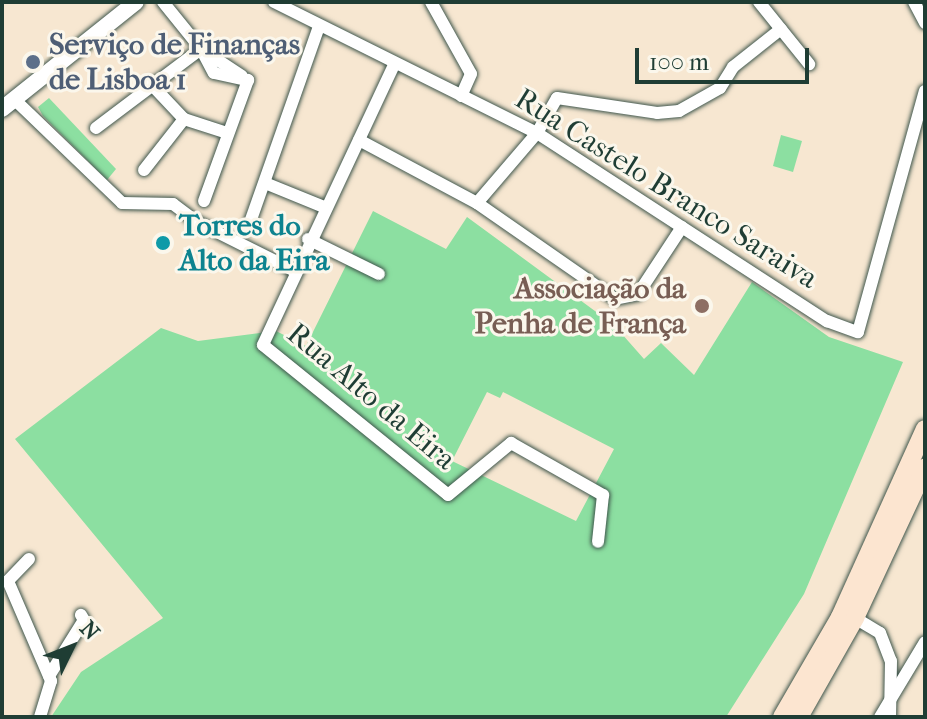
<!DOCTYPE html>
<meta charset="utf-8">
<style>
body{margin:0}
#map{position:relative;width:927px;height:719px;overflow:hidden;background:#f7e7d1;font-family:"IM FELL French Canon",serif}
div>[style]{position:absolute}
.green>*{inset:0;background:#8cdfa1}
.roads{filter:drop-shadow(0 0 2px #3f564c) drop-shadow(0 0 2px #3f564c)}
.minor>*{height:12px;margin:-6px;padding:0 6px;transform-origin:6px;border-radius:6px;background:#fff}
.tertiary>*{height:16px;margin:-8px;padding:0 8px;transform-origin:8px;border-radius:8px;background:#fff}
.secondary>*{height:18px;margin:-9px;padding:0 9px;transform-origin:9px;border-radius:9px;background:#fce5d0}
.dots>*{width:22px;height:22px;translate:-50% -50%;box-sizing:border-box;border:4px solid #fbf7ec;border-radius:50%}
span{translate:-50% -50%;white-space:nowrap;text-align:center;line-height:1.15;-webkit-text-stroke:6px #fbf7ec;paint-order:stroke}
.service-label{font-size:30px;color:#4e5e75;font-weight:700}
.left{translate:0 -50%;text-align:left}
.street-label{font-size:30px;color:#1f3d34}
.culture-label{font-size:30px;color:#0d838f;font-weight:700}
.education-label{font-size:30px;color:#785e54;font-weight:700}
.right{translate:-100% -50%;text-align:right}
.frame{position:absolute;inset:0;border:4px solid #1f3d34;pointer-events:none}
.north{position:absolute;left:32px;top:607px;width:80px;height:80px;-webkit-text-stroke:6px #fbf7ec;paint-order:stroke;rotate:47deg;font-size:22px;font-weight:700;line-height:32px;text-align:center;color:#1f3d34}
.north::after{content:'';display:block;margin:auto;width:28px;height:36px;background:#1f3d34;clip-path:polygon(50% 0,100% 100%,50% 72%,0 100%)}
.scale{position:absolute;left:635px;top:48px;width:174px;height:36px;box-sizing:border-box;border:4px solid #1f3d34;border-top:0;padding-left:10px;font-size:24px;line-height:28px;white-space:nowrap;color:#1f3d34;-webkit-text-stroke:6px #fbf7ec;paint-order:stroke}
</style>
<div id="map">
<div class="green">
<div style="clip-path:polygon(49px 98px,116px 169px,107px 180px,43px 116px,38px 107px)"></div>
<div style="clip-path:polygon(781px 135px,802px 141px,793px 172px,773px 166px)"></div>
<div style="clip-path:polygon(evenodd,373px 211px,446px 249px,467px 217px,614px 325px,644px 359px,661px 343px,694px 375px,752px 282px,829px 337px,903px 362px,804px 594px,726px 717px,51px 717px,81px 672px,163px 618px,15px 439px,161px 328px,198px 341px,276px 331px,306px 346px,373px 211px,487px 392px,500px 398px,503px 392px,614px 449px,576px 521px,452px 461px,487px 392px)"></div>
</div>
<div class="roads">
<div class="minor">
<div style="left:163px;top:2px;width:60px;rotate:51deg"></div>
<div style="left:201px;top:49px;width:49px;rotate:33.4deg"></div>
<div style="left:274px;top:2px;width:294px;rotate:26.5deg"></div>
<div style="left:537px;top:133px;width:346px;rotate:33deg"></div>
<div style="left:827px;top:321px;width:33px;rotate:20deg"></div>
<div style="left:858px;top:332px;width:250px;rotate:-74.5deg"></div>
<div style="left:431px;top:2px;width:82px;rotate:60.9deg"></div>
<div style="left:471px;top:74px;width:24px;rotate:114deg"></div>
<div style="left:759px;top:2px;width:80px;rotate:51.1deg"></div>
<div style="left:914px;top:2px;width:24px;rotate:62deg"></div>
<div style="left:394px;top:65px;width:309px;rotate:115.1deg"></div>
<div style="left:263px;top:345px;width:238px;rotate:39deg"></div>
<div style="left:448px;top:495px;width:82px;rotate:-39.5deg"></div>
<div style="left:511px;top:443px;width:106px;rotate:29.5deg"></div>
<div style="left:603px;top:495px;width:47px;rotate:96.1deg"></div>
<div style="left:150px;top:83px;width:50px;rotate:46.6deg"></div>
<div style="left:184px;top:119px;width:45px;rotate:18deg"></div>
<div style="left:14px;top:99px;width:150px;rotate:43.9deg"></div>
<div style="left:122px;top:203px;width:51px;rotate:1.1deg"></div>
<div style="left:173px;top:204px;width:30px;rotate:37deg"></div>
<div style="left:197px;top:222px;width:107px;rotate:26.6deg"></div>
<div style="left:96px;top:128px;width:131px;rotate:-37deg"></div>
<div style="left:201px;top:49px;width:27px;rotate:62deg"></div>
<div style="left:214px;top:73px;width:35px;rotate:12deg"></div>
<div style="left:359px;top:140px;width:134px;rotate:28.1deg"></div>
<div style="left:477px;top:203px;width:168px;rotate:34.8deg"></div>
<div style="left:615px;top:299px;width:24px;rotate:-12deg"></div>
<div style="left:638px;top:294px;width:80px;rotate:-56.7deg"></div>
<div style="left:144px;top:170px;width:65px;rotate:-51.9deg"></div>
<div style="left:265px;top:183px;width:64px;rotate:22.1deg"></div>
<div style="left:204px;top:201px;width:129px;rotate:-70deg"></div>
<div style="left:477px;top:203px;width:92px;rotate:-49.4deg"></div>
<div style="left:537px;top:133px;width:40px;rotate:-60.3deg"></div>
<div style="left:557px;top:98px;width:101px;rotate:8.5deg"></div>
<div style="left:657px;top:113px;width:22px;rotate:-5deg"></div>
<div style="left:679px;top:111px;width:47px;rotate:-29.3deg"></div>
<div style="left:720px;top:88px;width:25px;rotate:-58deg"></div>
<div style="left:733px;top:67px;width:61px;rotate:-38.4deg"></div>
<div style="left:248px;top:228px;width:214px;rotate:-70.6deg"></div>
<div style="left:308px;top:239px;width:79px;rotate:26.2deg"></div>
<div style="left:29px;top:559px;width:30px;rotate:134deg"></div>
<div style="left:8px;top:581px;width:109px;rotate:66.7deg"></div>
<div style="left:51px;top:681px;width:38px;rotate:107deg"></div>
<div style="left:855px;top:618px;width:29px;rotate:31deg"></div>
<div style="left:880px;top:633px;width:30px;rotate:69deg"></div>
<div style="left:891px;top:661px;width:56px;rotate:91deg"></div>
<div style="left:49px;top:676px;width:66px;rotate:-58deg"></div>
<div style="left:84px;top:620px;width:6px;rotate:-121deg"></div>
<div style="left:880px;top:717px;width:87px;rotate:-59deg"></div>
</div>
<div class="tertiary">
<div style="left:2px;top:109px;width:171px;rotate:-38.6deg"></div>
</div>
<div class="secondary">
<div style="left:782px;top:717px;width:116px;rotate:-59.9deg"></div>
<div style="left:840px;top:617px;width:206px;rotate:-65.7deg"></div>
<div style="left:799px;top:717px;width:114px;rotate:-60.5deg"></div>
<div style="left:855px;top:618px;width:166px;rotate:-65deg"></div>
</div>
</div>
<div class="dots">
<div style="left:33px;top:62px;background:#5c6f8a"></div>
<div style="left:163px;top:243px;background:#0f9aa8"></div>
<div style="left:702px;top:306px;background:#8d6e63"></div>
</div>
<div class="service-label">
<span class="left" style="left:49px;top:62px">Serviço de Finanças<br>de Lisboa 1</span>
</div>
<div class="street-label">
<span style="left:666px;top:189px;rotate:32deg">Rua Castelo Branco Saraiva</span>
<span style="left:371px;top:397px;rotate:40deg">Rua Alto da Eira</span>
</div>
<div class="culture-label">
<span class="left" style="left:179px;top:243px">Torres do<br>Alto da Eira</span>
</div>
<div class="education-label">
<span class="right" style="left:686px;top:306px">Associação da<br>Penha de França</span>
</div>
<div class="frame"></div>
<div class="north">N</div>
<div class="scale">100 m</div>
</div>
